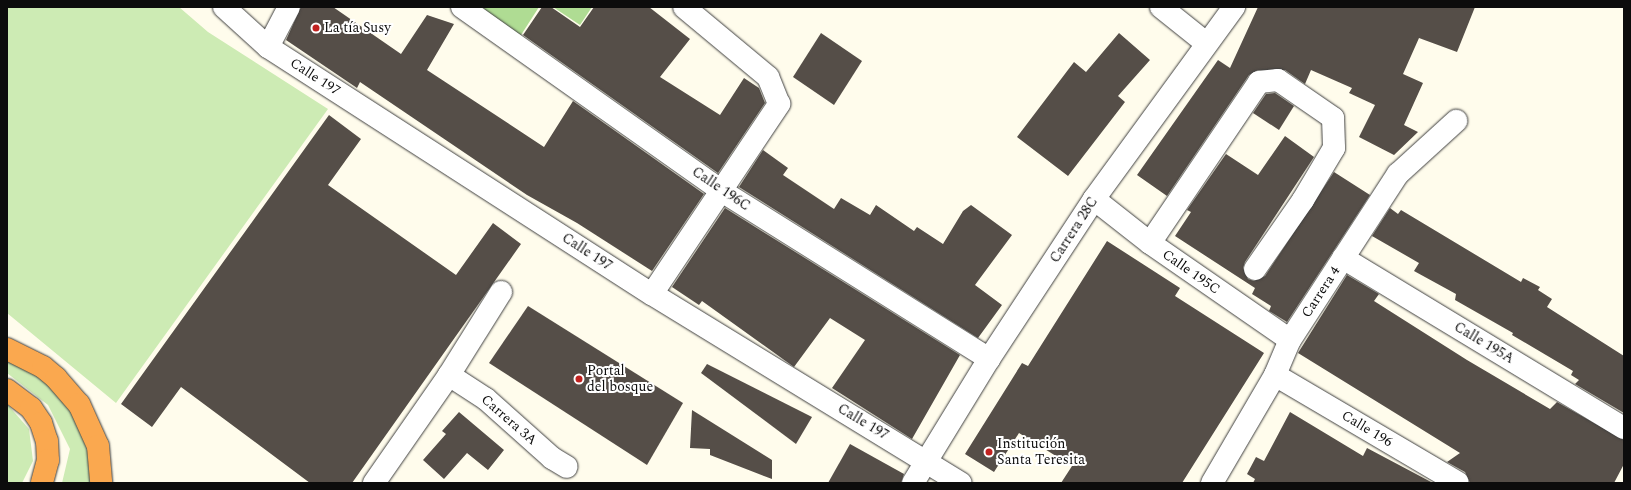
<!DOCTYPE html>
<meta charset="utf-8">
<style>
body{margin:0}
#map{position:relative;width:1631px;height:490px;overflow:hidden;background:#fffcec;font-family:Spectral,serif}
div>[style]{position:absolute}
.green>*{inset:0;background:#cdebb4}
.forest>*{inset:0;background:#afdc93}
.building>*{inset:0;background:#554e48}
.roads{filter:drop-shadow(0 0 1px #3f3f3f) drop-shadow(0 0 1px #3f3f3f)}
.minor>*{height:22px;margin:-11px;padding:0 11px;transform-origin:11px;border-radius:11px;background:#fff}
.highway>*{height:22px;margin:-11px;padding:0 11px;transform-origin:11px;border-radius:11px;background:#faa84f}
.dots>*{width:11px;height:11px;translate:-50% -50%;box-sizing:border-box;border:2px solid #fff;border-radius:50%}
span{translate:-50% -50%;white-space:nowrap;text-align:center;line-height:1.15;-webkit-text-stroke:4px #fff;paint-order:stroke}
.poi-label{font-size:14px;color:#0c0c0c}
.left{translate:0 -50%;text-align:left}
.street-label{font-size:14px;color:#0c0c0c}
.frame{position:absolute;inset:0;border:8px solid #0c0c0c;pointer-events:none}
</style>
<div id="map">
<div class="green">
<div style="clip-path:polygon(7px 7px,179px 7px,208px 32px,328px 109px,116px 403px,7px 313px)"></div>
<div style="clip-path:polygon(7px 360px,38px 371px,75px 415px,93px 459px,90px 483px,62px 483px,70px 449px,48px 405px,7px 373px)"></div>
<div style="clip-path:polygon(7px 404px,29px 429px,33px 461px,22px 483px,7px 483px)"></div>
</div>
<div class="forest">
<div style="clip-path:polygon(486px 7px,539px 7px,512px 49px,469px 20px)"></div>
<div style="clip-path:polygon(553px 7px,592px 7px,580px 25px)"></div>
</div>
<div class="building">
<div style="clip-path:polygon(301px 7px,333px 7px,401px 54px,427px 15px,454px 24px,427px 70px,544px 147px,573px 101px,704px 194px,652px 271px,577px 223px,527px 195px,360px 82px,357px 88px,286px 40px)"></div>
<div style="clip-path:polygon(542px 7px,551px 7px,580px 27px,594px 7px,649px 7px,690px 39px,660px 77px,720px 115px,744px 78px,759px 88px,765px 103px,718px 173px,523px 35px)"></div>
<div style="clip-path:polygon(1258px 7px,1475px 7px,1457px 52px,1419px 38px,1403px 74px,1423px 83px,1404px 125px,1418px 132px,1394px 155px,1359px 137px,1375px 105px,1349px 93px,1352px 88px,1311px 70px,1305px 84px,1285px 70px,1258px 70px,1249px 75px,1167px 196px,1137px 175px,1218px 60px,1230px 68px)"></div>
<div style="clip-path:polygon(821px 33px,862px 61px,834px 105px,793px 77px)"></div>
<div style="clip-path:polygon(1119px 33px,1150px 60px,1118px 96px,1125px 102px,1068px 176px,1017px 137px,1074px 62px,1086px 72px)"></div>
<div style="clip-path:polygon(1275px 93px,1294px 106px,1279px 130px,1253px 113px,1266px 94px)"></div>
<div style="clip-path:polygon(329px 115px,361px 139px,328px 185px,456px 275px,493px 223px,521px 244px,352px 483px,310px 483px,181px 387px,152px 427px,121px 404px)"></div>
<div style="clip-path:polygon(1285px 136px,1314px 157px,1245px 262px,1243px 268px,1248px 279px,1254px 281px,1265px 276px,1334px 172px,1370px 195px,1287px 322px,1269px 311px,1271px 306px,1252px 294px,1255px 288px,1175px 236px,1191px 212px,1187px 210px,1226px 154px,1258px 175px)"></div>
<div style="clip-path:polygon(763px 150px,788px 168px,783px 175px,834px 209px,841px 198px,870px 215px,876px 205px,914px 231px,917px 227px,943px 244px,963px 211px,971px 205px,1012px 235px,975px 285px,1002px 305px,978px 338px,739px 187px)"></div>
<div style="clip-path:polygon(725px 208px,960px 355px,912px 439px,832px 388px,865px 340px,830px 318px,794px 367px,702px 301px,699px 305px,672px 287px)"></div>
<div style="clip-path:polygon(1390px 208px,1398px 214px,1401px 210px,1521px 282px,1523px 278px,1540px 287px,1538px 290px,1552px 299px,1547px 307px,1624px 356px,1624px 413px,1575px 384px,1579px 380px,1571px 375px,1573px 371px,1512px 335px,1513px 333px,1455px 300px,1456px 294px,1414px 271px,1419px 263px,1372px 236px)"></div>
<div style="clip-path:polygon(1107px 241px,1180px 288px,1175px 296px,1264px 353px,1182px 483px,1061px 483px,1072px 466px,1019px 433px,994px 472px,965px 454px,1022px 363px,1028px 366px)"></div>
<div style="clip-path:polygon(1347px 275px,1379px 294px,1374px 301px,1467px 360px,1550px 409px,1557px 402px,1624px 440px,1624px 464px,1614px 483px,1470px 483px,1465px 472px,1447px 462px,1460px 453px,1298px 353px)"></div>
<div style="clip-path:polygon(528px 306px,683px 403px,647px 465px,489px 363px)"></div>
<div style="clip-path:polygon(707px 364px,812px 417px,796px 444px,701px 373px)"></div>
<div style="clip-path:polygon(692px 410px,772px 460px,772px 479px,710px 455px,710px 449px,690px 448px)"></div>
<div style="clip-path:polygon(459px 412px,504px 450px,488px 470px,467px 453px,444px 479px,423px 460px,446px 434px,442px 431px)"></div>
<div style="clip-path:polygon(1290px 412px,1363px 456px,1367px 448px,1433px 483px,1253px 483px,1255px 479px,1247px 474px,1256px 457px,1264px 461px)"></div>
<div style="clip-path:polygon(850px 444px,904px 474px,901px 483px,828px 483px)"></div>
</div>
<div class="roads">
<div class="minor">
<div style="left:224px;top:7px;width:59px;rotate:42.3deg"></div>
<div style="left:268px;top:47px;width:457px;rotate:32.8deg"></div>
<div style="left:652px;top:294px;width:362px;rotate:31.5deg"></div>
<div style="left:462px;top:7px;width:316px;rotate:35.3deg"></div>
<div style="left:720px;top:190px;width:318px;rotate:32.1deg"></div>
<div style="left:1161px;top:7px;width:58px;rotate:38.7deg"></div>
<div style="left:268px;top:47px;width:45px;rotate:-62.3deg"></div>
<div style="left:1094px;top:199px;width:71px;rotate:38.2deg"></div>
<div style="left:1150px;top:243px;width:170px;rotate:34.7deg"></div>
<div style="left:1150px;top:243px;width:194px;rotate:-55.9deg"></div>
<div style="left:1259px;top:82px;width:19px;rotate:-6deg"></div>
<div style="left:1278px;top:80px;width:67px;rotate:34.6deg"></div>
<div style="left:1333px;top:118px;width:30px;rotate:88deg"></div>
<div style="left:1334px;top:148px;width:61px;rotate:120.8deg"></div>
<div style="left:1303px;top:200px;width:84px;rotate:124.8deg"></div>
<div style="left:1343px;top:258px;width:328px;rotate:31.2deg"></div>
<div style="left:652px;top:294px;width:229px;rotate:-56.2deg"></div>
<div style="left:779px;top:104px;width:29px;rotate:-112deg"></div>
<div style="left:768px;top:77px;width:109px;rotate:-140.2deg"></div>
<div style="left:449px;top:375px;width:98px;rotate:-57.9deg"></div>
<div style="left:1275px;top:375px;width:212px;rotate:30.5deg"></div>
<div style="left:374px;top:483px;width:131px;rotate:-55.2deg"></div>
<div style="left:449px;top:375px;width:44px;rotate:33deg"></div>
<div style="left:486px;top:399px;width:89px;rotate:41.8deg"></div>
<div style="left:552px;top:458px;width:17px;rotate:31deg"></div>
<div style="left:913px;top:483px;width:145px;rotate:-58.5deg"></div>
<div style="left:989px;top:359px;width:191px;rotate:-56.7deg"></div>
<div style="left:1094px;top:199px;width:238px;rotate:-53.9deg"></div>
<div style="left:1212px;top:483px;width:125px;rotate:-59.7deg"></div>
<div style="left:1275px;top:375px;width:38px;rotate:-67deg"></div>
<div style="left:1290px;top:340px;width:198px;rotate:-57deg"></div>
<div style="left:1398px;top:174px;width:79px;rotate:-42.4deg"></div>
</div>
<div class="highway">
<div style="left:7px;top:349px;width:40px;rotate:26.6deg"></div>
<div style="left:43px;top:367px;width:17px;rotate:40deg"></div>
<div style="left:56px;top:378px;width:35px;rotate:49deg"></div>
<div style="left:79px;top:404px;width:46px;rotate:65.7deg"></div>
<div style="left:98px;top:446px;width:37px;rotate:85deg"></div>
<div style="left:7px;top:390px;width:30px;rotate:37deg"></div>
<div style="left:31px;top:408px;width:18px;rotate:56deg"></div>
<div style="left:41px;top:423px;width:19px;rotate:72deg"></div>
<div style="left:47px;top:441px;width:19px;rotate:87deg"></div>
<div style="left:48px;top:460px;width:24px;rotate:105deg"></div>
</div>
</div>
<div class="dots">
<div style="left:316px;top:28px;background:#c12220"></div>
<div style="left:579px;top:379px;background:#c12220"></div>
<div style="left:989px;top:452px;background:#c12220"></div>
</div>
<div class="poi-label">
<span class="left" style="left:324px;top:28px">La tía Susy</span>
<span class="left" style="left:587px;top:379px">Portal<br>del bosque</span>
<span class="left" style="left:997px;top:452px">Institución<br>Santa Teresita</span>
</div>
<div class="street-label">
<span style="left:315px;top:77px;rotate:33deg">Calle 197</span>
<span style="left:721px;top:189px;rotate:34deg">Calle 196C</span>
<span style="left:1074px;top:230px;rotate:-57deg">Carrera 28C</span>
<span style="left:587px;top:252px;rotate:33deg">Calle 197</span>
<span style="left:1191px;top:272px;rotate:35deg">Calle 195C</span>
<span style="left:1321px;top:292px;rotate:-57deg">Carrera 4</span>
<span style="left:1484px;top:343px;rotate:31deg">Calle 195A</span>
<span style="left:509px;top:420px;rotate:41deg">Carrera 3A</span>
<span style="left:863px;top:422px;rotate:31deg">Calle 197</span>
<span style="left:1367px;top:429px;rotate:31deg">Calle 196</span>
</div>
<div class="frame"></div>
</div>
